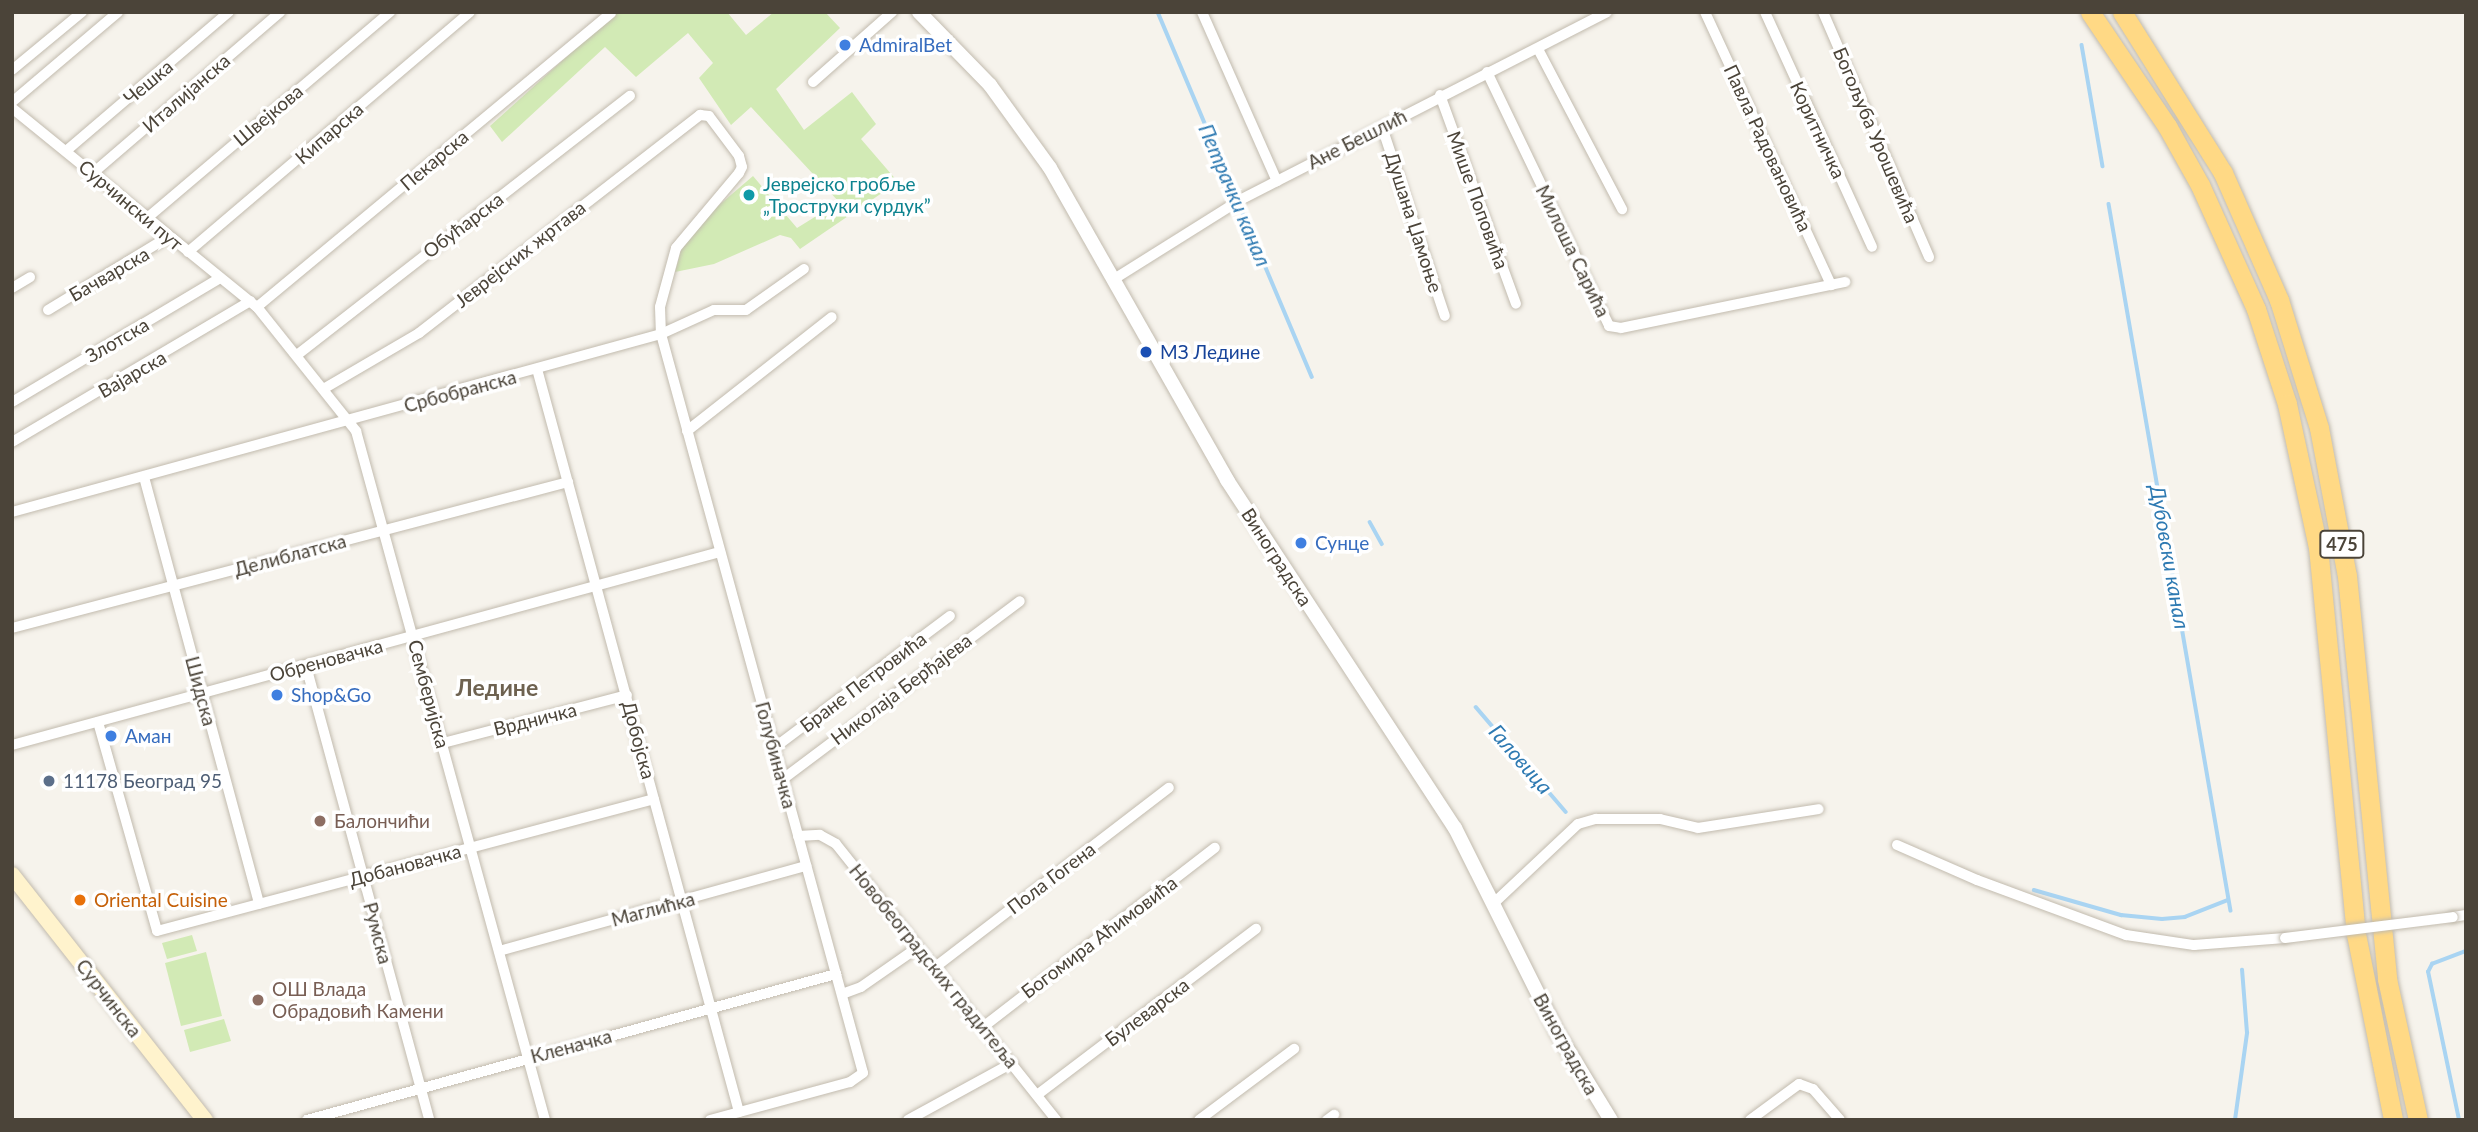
<!DOCTYPE html>
<meta charset="utf-8">
<style>
body{margin:0}
#map{position:relative;width:2478px;height:1132px;overflow:hidden;background:#f6f3ec;font-family:Lato,sans-serif}
div>[style]{position:absolute}
.green>*{inset:0;background:#d2eab5}
.stream>*{height:3.5px;margin:-1.75px;padding:0 1.75px;transform-origin:1.75px;border-radius:1.75px;background:#a9d4f2}
.roads{filter:drop-shadow(0 0 2px #c2bbae) drop-shadow(0 0 2px #c2bbae)}
.minor>*{height:10px;margin:-5px;padding:0 5px;transform-origin:5px;border-radius:5px;background:#fff}
.tertiary>*{height:14px;margin:-7px;padding:0 7px;transform-origin:7px;border-radius:7px;background:#fff}
.secondary>*{height:16px;margin:-8px;padding:0 8px;transform-origin:8px;border-radius:8px;background:#fff3cd}
.trunk>*{height:19px;margin:-9.5px;padding:0 9.5px;transform-origin:9.5px;border-radius:9.5px;background:#ffd985}
.bridges{filter:drop-shadow(0 0 2px #c2bbae) drop-shadow(0 0 2px #c2bbae)}
.minor-bridge>*{height:10px;margin:-5px;padding:0 5px;transform-origin:5px;border-radius:5px;background:#fff}
.dots>*{width:19px;height:19px;translate:-50% -50%;box-sizing:border-box;border:4px solid #fff;border-radius:50%}
span{translate:-50% -50%;white-space:nowrap;text-align:center;line-height:1.15;-webkit-text-stroke:7px #fff;paint-order:stroke}
.shield-label span{padding:2px 5px;background:#fff;border:2px solid;border-radius:5px;-webkit-text-stroke-width:0}
.shield-label{font-size:18px;color:#4b4439;font-weight:700}
.shop-label{font-size:19px;color:#366cbe}
.left{translate:0 -50%;text-align:left}
.street-label{font-size:19px;color:#4b4439}
.culture-label{font-size:19px;color:#0d838f}
.transit-label{font-size:19px;color:#164399}
.service-label{font-size:19px;color:#4e5e75}
.education-label{font-size:19px;color:#785e54}
.food-label{font-size:19px;color:#c56008}
.water-label{font-size:21px;color:#2e7ab2;font-style:italic}
.quarter-label{font-size:23px;color:#6e6250;font-weight:700}
.frame{position:absolute;inset:0;border:14px solid #4b4439;pointer-events:none}
</style>
<div id="map">
<div class="green">
<div style="clip-path:polygon(616px 12px,727px 12px,746px 35px,774px 12px,825px 12px,840px 28px,776px 89px,804px 130px,852px 92px,876px 124px,861px 139px,898px 182px,800px 249px,791px 238px,780px 235px,714px 264px,675px 272px,682px 247px,711px 212px,753px 176px,797px 228px,839px 202px,751px 107px,731px 125px,699px 78px,713px 63px,688px 33px,636px 77px,605px 47px,502px 142px,490px 126px)"></div>
<div style="clip-path:polygon(192px 935px,197px 951px,167px 959px,162px 943px)"></div>
<div style="clip-path:polygon(206px 952px,222px 1016px,181px 1026px,165px 963px)"></div>
<div style="clip-path:polygon(224px 1019px,231px 1041px,190px 1052px,184px 1030px)"></div>
</div>
<div class="stream">
<div style="left:1158px;top:12px;width:396px;rotate:67.1deg"></div>
<div style="left:2082px;top:45px;width:123px;rotate:80.2deg"></div>
<div style="left:2109px;top:204px;width:717px;rotate:80.21deg"></div>
<div style="left:1370px;top:522px;width:25px;rotate:61deg"></div>
<div style="left:1476px;top:707px;width:138px;rotate:49.4deg"></div>
<div style="left:2034px;top:890px;width:91px;rotate:16deg"></div>
<div style="left:2121px;top:915px;width:41px;rotate:5.6deg"></div>
<div style="left:2162px;top:919px;width:23px;rotate:-5deg"></div>
<div style="left:2185px;top:917px;width:46px;rotate:-21.6deg"></div>
<div style="left:2235px;top:1120px;width:88px;rotate:-82.1deg"></div>
<div style="left:2247px;top:1033px;width:63px;rotate:-94.5deg"></div>
<div style="left:2459px;top:1120px;width:151px;rotate:-101.8deg"></div>
<div style="left:2428px;top:972px;width:9px;rotate:-63deg"></div>
<div style="left:2432px;top:964px;width:36px;rotate:-21deg"></div>
</div>
<div class="roads">
<div class="minor">
<div style="left:1202px;top:12px;width:185px;rotate:66.1deg"></div>
<div style="left:1705px;top:12px;width:301px;rotate:65.2deg"></div>
<div style="left:1765px;top:12px;width:258px;rotate:65.5deg"></div>
<div style="left:1823px;top:12px;width:267px;rotate:66.6deg"></div>
<div style="left:1538px;top:49px;width:181px;rotate:62.3deg"></div>
<div style="left:12px;top:70px;width:91px;rotate:-39.6deg"></div>
<div style="left:1487px;top:72px;width:282px;rotate:64.3deg"></div>
<div style="left:1609px;top:326px;width:12px;rotate:9deg"></div>
<div style="left:1621px;top:328px;width:229px;rotate:-11.6deg"></div>
<div style="left:813px;top:82px;width:106px;rotate:-41.5deg"></div>
<div style="left:1440px;top:95px;width:222px;rotate:70deg"></div>
<div style="left:12px;top:102px;width:139px;rotate:-40.3deg"></div>
<div style="left:12px;top:108px;width:316px;rotate:39.1deg"></div>
<div style="left:257px;top:307px;width:159px;rotate:51.4deg"></div>
<div style="left:356px;top:431px;width:714px;rotate:74.66deg"></div>
<div style="left:1382px;top:127px;width:199px;rotate:71.6deg"></div>
<div style="left:66px;top:151px;width:214px;rotate:-40.5deg"></div>
<div style="left:93px;top:173px;width:247px;rotate:-40.7deg"></div>
<div style="left:146px;top:219px;width:320px;rotate:-40.3deg"></div>
<div style="left:188px;top:252px;width:370px;rotate:-40.4deg"></div>
<div style="left:1114px;top:279px;width:149px;rotate:-32.1deg"></div>
<div style="left:1240px;top:200px;width:412px;rotate:-27.1deg"></div>
<div style="left:12px;top:288px;width:21px;rotate:-31deg"></div>
<div style="left:257px;top:307px;width:460px;rotate:-39.7deg"></div>
<div style="left:48px;top:310px;width:140px;rotate:-31.3deg"></div>
<div style="left:297px;top:355px;width:422px;rotate:-37.9deg"></div>
<div style="left:537px;top:369px;width:770px;rotate:74.79deg"></div>
<div style="left:325px;top:388px;width:109px;rotate:-30.3deg"></div>
<div style="left:419px;top:333px;width:356px;rotate:-37.8deg"></div>
<div style="left:700px;top:115px;width:9px;rotate:6deg"></div>
<div style="left:709px;top:116px;width:50px;rotate:53.1deg"></div>
<div style="left:739px;top:156px;width:11px;rotate:75deg"></div>
<div style="left:742px;top:167px;width:7px;rotate:117deg"></div>
<div style="left:739px;top:173px;width:98px;rotate:130deg"></div>
<div style="left:676px;top:248px;width:61px;rotate:105.2deg"></div>
<div style="left:660px;top:307px;width:27px;rotate:88deg"></div>
<div style="left:661px;top:334px;width:766px;rotate:74.71deg"></div>
<div style="left:863px;top:1073px;width:16px;rotate:145deg"></div>
<div style="left:850px;top:1082px;width:145px;rotate:164.8deg"></div>
<div style="left:12px;top:402px;width:242px;rotate:-30.8deg"></div>
<div style="left:687px;top:431px;width:184px;rotate:-38.2deg"></div>
<div style="left:12px;top:442px;width:277px;rotate:-30.6deg"></div>
<div style="left:144px;top:477px;width:442px;rotate:74.9deg"></div>
<div style="left:12px;top:512px;width:673px;rotate:-15.34deg"></div>
<div style="left:661px;top:334px;width:58px;rotate:-24.4deg"></div>
<div style="left:714px;top:310px;width:32px"></div>
<div style="left:746px;top:310px;width:71px;rotate:-35.3deg"></div>
<div style="left:12px;top:628px;width:575px;rotate:-14.71deg"></div>
<div style="left:306px;top:666px;width:470px;rotate:74.8deg"></div>
<div style="left:98px;top:722px;width:217px;rotate:74.2deg"></div>
<div style="left:157px;top:931px;width:514px;rotate:-14.87deg"></div>
<div style="left:443px;top:743px;width:190px;rotate:-14.6deg"></div>
<div style="left:12px;top:745px;width:734px;rotate:-15.25deg"></div>
<div style="left:774px;top:748px;width:220px;rotate:-36.9deg"></div>
<div style="left:783px;top:779px;width:296px;rotate:-36.9deg"></div>
<div style="left:798px;top:836px;width:22px;rotate:-3deg"></div>
<div style="left:820px;top:835px;width:18px;rotate:29deg"></div>
<div style="left:836px;top:844px;width:353px;rotate:51.4deg"></div>
<div style="left:1897px;top:845px;width:87px;rotate:23.6deg"></div>
<div style="left:1977px;top:880px;width:159px;rotate:20.3deg"></div>
<div style="left:2126px;top:935px;width:69px;rotate:8.4deg"></div>
<div style="left:2194px;top:945px;width:91px;rotate:-4.4deg"></div>
<div style="left:1495px;top:902px;width:114px;rotate:-43.2deg"></div>
<div style="left:1578px;top:824px;width:19px;rotate:-16deg"></div>
<div style="left:1596px;top:819px;width:64px"></div>
<div style="left:1660px;top:819px;width:39px;rotate:13deg"></div>
<div style="left:1698px;top:828px;width:122px;rotate:-8.9deg"></div>
<div style="left:2453px;top:917px;width:13px;rotate:-9deg"></div>
<div style="left:499px;top:951px;width:319px;rotate:-15.5deg"></div>
<div style="left:934px;top:968px;width:296px;rotate:-37.5deg"></div>
<div style="left:842px;top:994px;width:20px;rotate:-20deg"></div>
<div style="left:861px;top:987px;width:68px;rotate:-34.9deg"></div>
<div style="left:983px;top:1027px;width:293px;rotate:-37.7deg"></div>
<div style="left:1037px;top:1095px;width:275px;rotate:-37.2deg"></div>
<div style="left:307px;top:1120px;width:549px;rotate:-15.43deg"></div>
<div style="left:908px;top:1120px;width:119px;rotate:-28.7deg"></div>
<div style="left:1199px;top:1120px;width:119px;rotate:-36.8deg"></div>
<div style="left:1327px;top:1120px;width:9px;rotate:-36deg"></div>
<div style="left:1750px;top:1120px;width:61px;rotate:-36.3deg"></div>
<div style="left:1799px;top:1084px;width:15px;rotate:20deg"></div>
<div style="left:1813px;top:1089px;width:41px;rotate:48.9deg"></div>
</div>
<div class="tertiary">
<div style="left:919px;top:12px;width:102px;rotate:45.8deg"></div>
<div style="left:990px;top:85px;width:102px;rotate:54.1deg"></div>
<div style="left:1050px;top:168px;width:359px;rotate:60.4deg"></div>
<div style="left:1227px;top:480px;width:416px;rotate:56.8deg"></div>
<div style="left:1455px;top:828px;width:228px;rotate:63.4deg"></div>
<div style="left:1557px;top:1032px;width:103px;rotate:58.5deg"></div>
</div>
<div class="secondary">
<div style="left:12px;top:875px;width:312px;rotate:51.8deg"></div>
</div>
<div class="trunk">
<div style="left:2090px;top:12px;width:138px;rotate:56deg"></div>
<div style="left:2167px;top:126px;width:68px;rotate:60.8deg"></div>
<div style="left:2200px;top:185px;width:136px;rotate:65.7deg"></div>
<div style="left:2256px;top:309px;width:100px;rotate:71.9deg"></div>
<div style="left:2287px;top:404px;width:146px;rotate:77.8deg"></div>
<div style="left:2318px;top:547px;width:389px;rotate:84.4deg"></div>
<div style="left:2356px;top:934px;width:190px;rotate:78.7deg"></div>
<div style="left:2122px;top:12px;width:190px;rotate:57.9deg"></div>
<div style="left:2223px;top:173px;width:139px;rotate:66.2deg"></div>
<div style="left:2279px;top:300px;width:134px;rotate:72.6deg"></div>
<div style="left:2319px;top:428px;width:151px;rotate:79.3deg"></div>
<div style="left:2347px;top:576px;width:405px;rotate:84.3deg"></div>
<div style="left:2387px;top:979px;width:144px;rotate:77.6deg"></div>
</div>
</div>
<div class="bridges">
<div class="minor-bridge">
<div style="left:2285px;top:938px;width:169px;rotate:-7.1deg"></div>
</div>
</div>
<div class="dots">
<div style="left:845px;top:45px;background:#3f7fe0"></div>
<div style="left:749px;top:195px;background:#0f9aa8"></div>
<div style="left:1146px;top:352px;background:#1a4fb4"></div>
<div style="left:1301px;top:543px;background:#3f7fe0"></div>
<div style="left:277px;top:695px;background:#3f7fe0"></div>
<div style="left:111px;top:736px;background:#3f7fe0"></div>
<div style="left:49px;top:781px;background:#5c6f8a"></div>
<div style="left:320px;top:821px;background:#8d6e63"></div>
<div style="left:80px;top:900px;background:#e8710a"></div>
<div style="left:258px;top:1000px;background:#8d6e63"></div>
</div>
<div class="shield-label">
<span style="left:2342px;top:544px">475</span>
</div>
<div class="shop-label">
<span class="left" style="left:859px;top:45px">AdmiralBet</span>
<span class="left" style="left:1315px;top:543px">Сунце</span>
<span class="left" style="left:291px;top:695px">Shop&amp;Go</span>
<span class="left" style="left:125px;top:736px">Аман</span>
</div>
<div class="street-label">
<span style="left:148px;top:82px;rotate:-40deg">Чешка</span>
<span style="left:186px;top:93px;rotate:-41deg">Италијанска</span>
<span style="left:268px;top:115px;rotate:-40deg">Швејкова</span>
<span style="left:1818px;top:130px;rotate:65deg">Коритничка</span>
<span style="left:329px;top:133px;rotate:-41deg">Кипарска</span>
<span style="left:1876px;top:135px;rotate:67deg">Богољуба Урошевића</span>
<span style="left:1357px;top:139px;rotate:-27deg">Ане Бешлић</span>
<span style="left:1768px;top:148px;rotate:65deg">Павла Радовановића</span>
<span style="left:434px;top:160px;rotate:-40deg">Пекарска</span>
<span style="left:1478px;top:200px;rotate:70deg">Мише Поповића</span>
<span style="left:131px;top:205px;rotate:40deg">Сурчински пут</span>
<span style="left:1414px;top:222px;rotate:72deg">Душана Џамоње</span>
<span style="left:463px;top:225px;rotate:-37deg">Обућарска</span>
<span style="left:1573px;top:251px;rotate:64deg">Милоша Сарића</span>
<span style="left:520px;top:254px;rotate:-38deg">Јеврејских жртава</span>
<span style="left:109px;top:274px;rotate:-30deg">Бачварска</span>
<span style="left:117px;top:340px;rotate:-30deg">Злотска</span>
<span style="left:132px;top:374px;rotate:-30deg">Вајарска</span>
<span style="left:460px;top:391px;rotate:-15deg">Србобранска</span>
<span style="left:290px;top:555px;rotate:-15deg">Делиблатска</span>
<span style="left:1277px;top:557px;rotate:57deg">Виноградска</span>
<span style="left:326px;top:660px;rotate:-15deg">Обреновачка</span>
<span style="left:863px;top:682px;rotate:-37deg">Бране Петровића</span>
<span style="left:901px;top:689px;rotate:-37deg">Николаја Берђајева</span>
<span style="left:201px;top:691px;rotate:75deg">Шидска</span>
<span style="left:429px;top:694px;rotate:75deg">Семберијска</span>
<span style="left:535px;top:719px;rotate:-14deg">Врдничка</span>
<span style="left:639px;top:740px;rotate:75deg">Добојска</span>
<span style="left:776px;top:755px;rotate:75deg">Голубиначка</span>
<span style="left:405px;top:865px;rotate:-15deg">Добановачка</span>
<span style="left:1051px;top:878px;rotate:-37deg">Пола Гогена</span>
<span style="left:653px;top:909px;rotate:-15deg">Маглићка</span>
<span style="left:378px;top:933px;rotate:75deg">Румска</span>
<span style="left:1099px;top:937px;rotate:-37deg">Богомира Аћимовића</span>
<span style="left:934px;top:966px;rotate:51deg">Новобеоградских градитеља</span>
<span style="left:109px;top:998px;rotate:52deg">Сурчинска</span>
<span style="left:1147px;top:1012px;rotate:-37deg">Булеварска</span>
<span style="left:1566px;top:1044px;rotate:61deg">Виноградска</span>
<span style="left:571px;top:1046px;rotate:-15deg">Кленачка</span>
</div>
<div class="culture-label">
<span class="left" style="left:763px;top:195px">Јеврејско гробље<br>„Троструки сурдук”</span>
</div>
<div class="transit-label">
<span class="left" style="left:1160px;top:352px">МЗ Ледине</span>
</div>
<div class="service-label">
<span class="left" style="left:63px;top:781px">11178 Београд 95</span>
</div>
<div class="education-label">
<span class="left" style="left:334px;top:821px">Балончићи</span>
<span class="left" style="left:272px;top:1000px">ОШ Влада<br>Обрадовић Камени</span>
</div>
<div class="food-label">
<span class="left" style="left:94px;top:900px">Oriental Cuisine</span>
</div>
<div class="water-label">
<span style="left:1235px;top:195px;rotate:67deg">Петрачки канал</span>
<span style="left:2170px;top:557px;rotate:80deg">Дубовски канал</span>
<span style="left:1521px;top:759px;rotate:49deg">Галовица</span>
</div>
<div class="quarter-label">
<span style="left:497px;top:687px">Ледине</span>
</div>
<div class="frame"></div>
</div>
